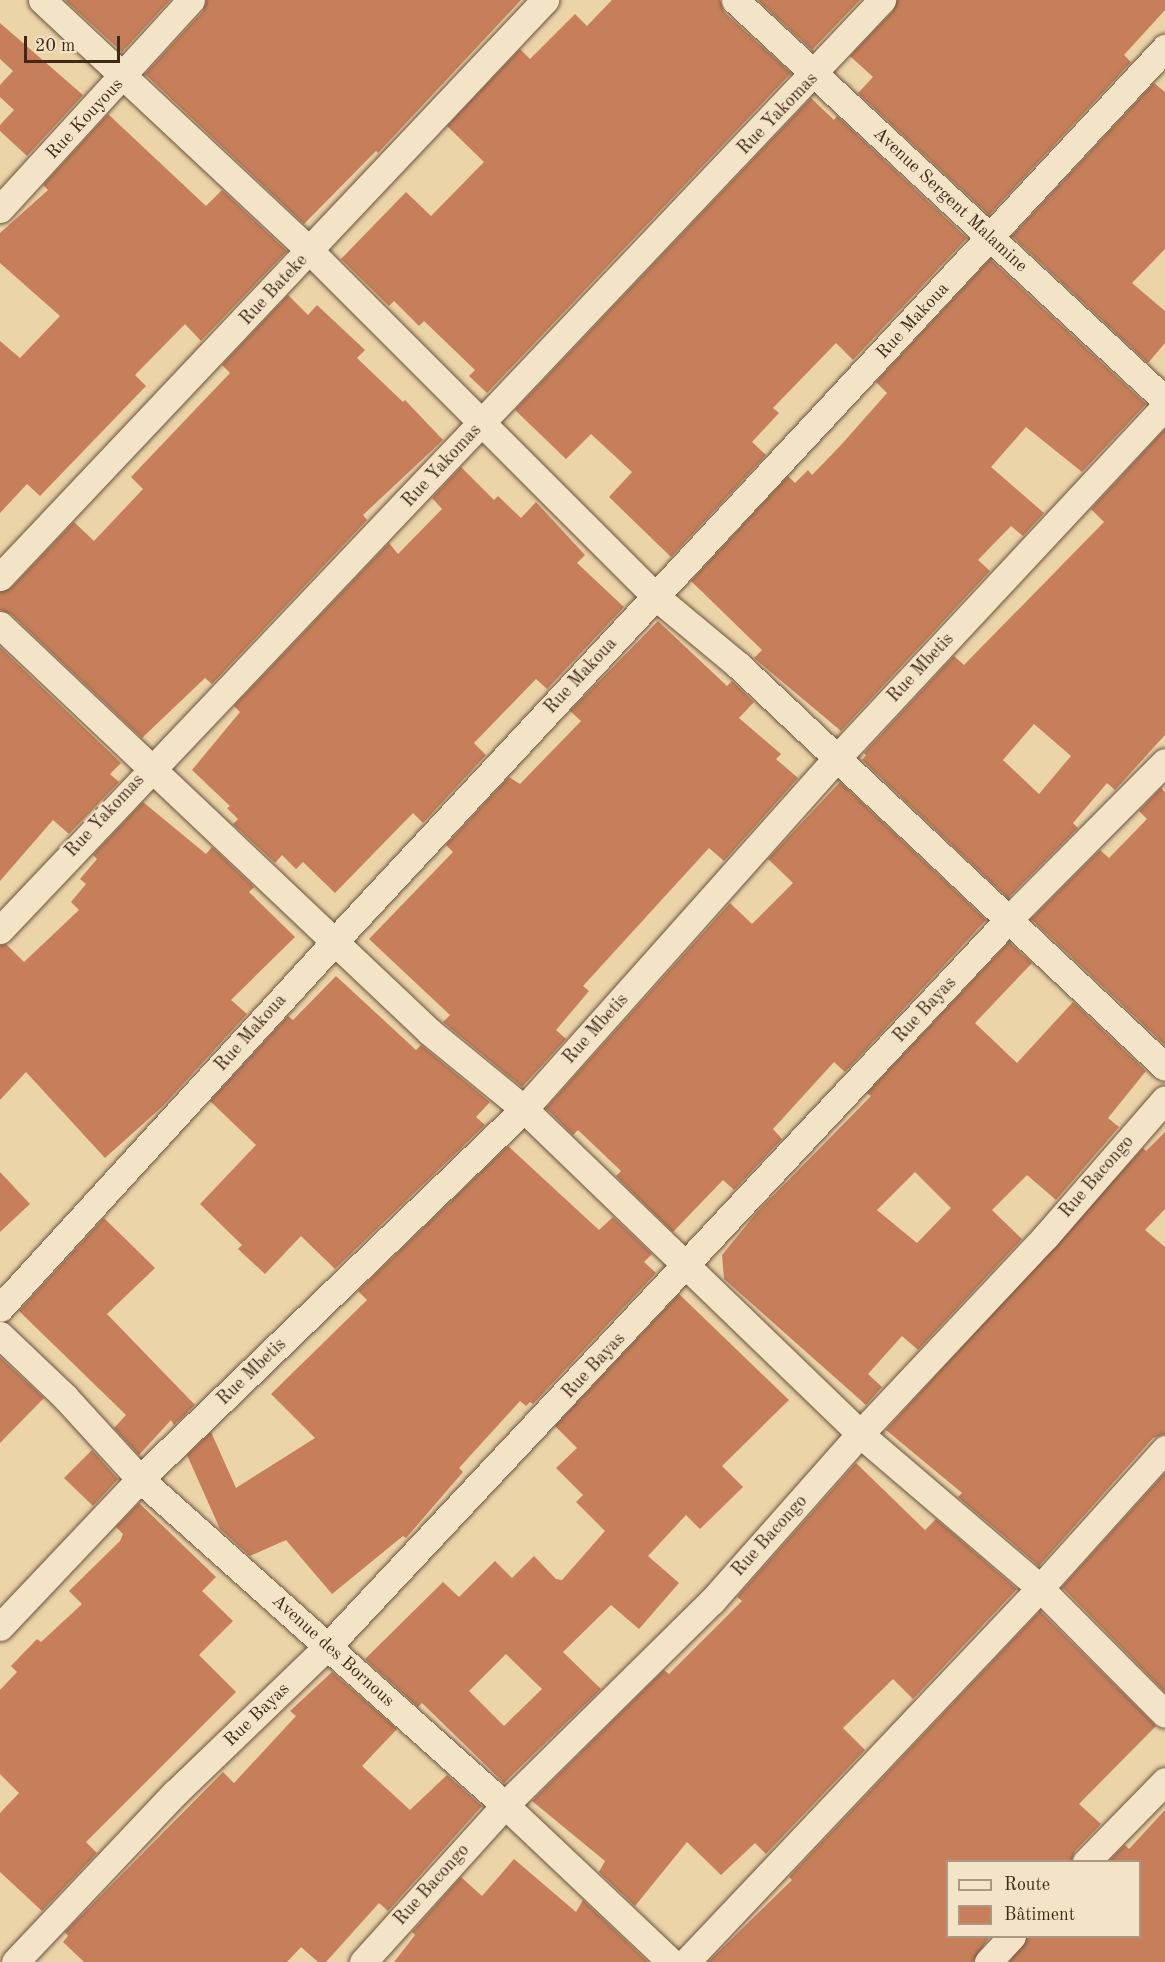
<!DOCTYPE html>
<meta charset="utf-8">
<style>
body{margin:0}
#map{position:relative;width:1165px;height:1962px;overflow:hidden;background:#ecd4a9;font-family:"Old Standard TT",serif}
div>[style]{position:absolute}
.building>*{inset:0;background:#c77f5b}
.roads{filter:drop-shadow(0 0 2px #6c533c) drop-shadow(0 0 2px #6c533c)}
.street>*{height:27px;margin:-13.5px;padding:0 13.5px;transform-origin:13.5px;border-radius:13.5px;background:#f3e3c7}
span{translate:-50% -50%;white-space:nowrap;text-align:center;line-height:1.15;-webkit-text-stroke:5px #f3e3c7;paint-order:stroke}
.street-label{font-size:18px;color:#412817}
.legend{position:absolute;left:946px;top:1860px;width:195px;height:78px;box-sizing:border-box;background:#f3e3c7;border:2px solid #ac9881;margin:0;padding:8px 10px;list-style:none;font-size:18px;color:#412817}
.legend li{display:flex;align-items:center;gap:12px;height:30px}
.legend b{width:30px;border:2px solid #ac9881}
.scale{position:absolute;left:24px;top:36px;width:96px;height:27px;box-sizing:border-box;border:3px solid #412817;border-top:0;padding-left:8px;font-size:18px;line-height:21px;white-space:nowrap;color:#412817;-webkit-text-stroke:4px #f3e3c7;paint-order:stroke}
</style>
<div id="map">
<div class="building">
<div style="clip-path:polygon(65px 0,170px 0,122px 52px)"></div>
<div style="clip-path:polygon(206px 0,521px 0,378px 153px,376px 151px,304px 224px,145px 74px,203px 11px)"></div>
<div style="clip-path:polygon(612px 0,720px 0,724px 12px,791px 73px,487px 393px,469px 376px,475px 370px,424px 321px,419px 326px,394px 301px,389px 306px,341px 259px,406px 192px,431px 216px,484px 162px,447px 126px,520px 49px,530px 59px,575px 14px,587px 26px)"></div>
<div style="clip-path:polygon(758px 0,860px 0,812px 50px)"></div>
<div style="clip-path:polygon(897px 0,1165px 0,1165px 10px,1124px 55px,1131px 62px,989px 215px,858px 93px,873px 77px,850px 56px,893px 11px)"></div>
<div style="clip-path:polygon(0 23px,83px 95px,27px 156px,0 131px,0 125px,14px 110px,0 97px,0 85px,13px 71px,0 59px)"></div>
<div style="clip-path:polygon(1154px 83px,1165px 92px,1165px 249px,1132px 283px,1165px 311px,1165px 343px,1148px 363px,1012px 236px)"></div>
<div style="clip-path:polygon(811px 98px,834px 120px,837px 116px,967px 238px,853px 360px,836px 343px,773px 408px,779px 413px,752px 442px,766px 455px,671px 557px,609px 497px,632px 472px,591px 434px,566px 459px,515px 410px)"></div>
<div style="clip-path:polygon(108px 114px,206px 206px,222px 190px,287px 251px,201px 341px,185px 324px,135px 375px,146px 386px,40px 496px,27px 484px,0 513px,0 341px,20px 358px,60px 316px,0 263px,0 233px,48px 190px,43px 185px)"></div>
<div style="clip-path:polygon(990px 259px,1146px 404px,1082px 472px,1026px 427px,991px 467px,1044px 513px,1023px 536px,1011px 526px,978px 560px,990px 571px,841px 731px,754px 658px,762px 650px,691px 581px,788px 476px,795px 483px,808px 470px,812px 475px,841px 445px,887px 393px,876px 382px)"></div>
<div style="clip-path:polygon(288px 295px,308px 315px,317px 305px,365px 350px,357px 358px,403px 402px,405px 400px,443px 440px,363px 515px,367px 520px,212px 684px,205px 678px,142px 738px,11px 614px,0 610px,0 592px,11px 588px,74px 522px,94px 541px,143px 489px,131px 477px,230px 373px,222px 365px)"></div>
<div style="clip-path:polygon(evenodd,1165px 429px,1165px 735px,1115px 790px,1107px 783px,1073px 823px,1078px 828px,1008px 898px,862px 760px,866px 755px,864px 753px,954px 656px,964px 665px,1104px 522px,1091px 509px,1165px 429px,1034px 724px,1071px 756px,1039px 794px,1003px 760px,1034px 724px)"></div>
<div style="clip-path:polygon(461px 467px,494px 500px,498px 496px,521px 518px,536px 502px,585px 555px,577px 563px,624px 607px,547px 689px,536px 679px,474px 743px,486px 755px,423px 823px,413px 813px,335px 893px,303px 862px,296px 869px,282px 855px,275px 863px,233px 824px,238px 819px,227px 808px,230px 806px,192px 770px,240px 712px,234px 706px,389px 543px,398px 554px,442px 509px,432px 498px)"></div>
<div style="clip-path:polygon(658px 621px,727px 686px,732px 681px,754px 702px,739px 718px,781px 754px,776px 759px,798px 778px,724px 861px,709px 848px,583px 986px,589px 991px,556px 1030px,566px 1039px,522px 1087px,443px 1022px,450px 1015px,369px 939px,453px 852px,446px 845px,509px 777px,520px 784px,581px 721px,570px 711px)"></div>
<div style="clip-path:polygon(0 647px,121px 763px,110px 774px,119px 782px,69px 834px,53px 820px,0 881px)"></div>
<div style="clip-path:polygon(840px 782px,986px 920px,845px 1072px,834px 1062px,773px 1129px,782px 1139px,734px 1190px,723px 1180px,673px 1232px,616px 1176px,621px 1171px,578px 1130px,573px 1135px,546px 1108px,730px 903px,752px 924px,793px 883px,768px 859px)"></div>
<div style="clip-path:polygon(1161px 788px,1165px 792px,1165px 1045px,1031px 919px,1100px 850px,1109px 858px,1147px 819px,1139px 811px)"></div>
<div style="clip-path:polygon(143px 802px,206px 854px,212px 847px,254px 887px,249px 892px,295px 937px,231px 1000px,247px 1014px,163px 1106px,105px 1158px,26px 1072px,0 1100px,0 945px,6px 944px,24px 962px,79px 910px,71px 902px,86px 884px,80px 879px,97px 859px,93px 855px)"></div>
<div style="clip-path:polygon(evenodd,1009px 942px,1032px 963px,975px 1023px,1017px 1063px,1073px 1002px,1146px 1071px,1108px 1118px,1119px 1127px,1056px 1200px,1027px 1175px,992px 1210px,1022px 1239px,918px 1350px,902px 1336px,868px 1374px,882px 1387px,866px 1405px,724px 1279px,722px 1255px,758px 1211px,871px 1096px,867px 1093px,1009px 942px,915px 1172px,951px 1208px,917px 1243px,877px 1210px,915px 1172px)"></div>
<div style="clip-path:polygon(336px 976px,416px 1050px,421px 1045px,490px 1102px,476px 1117px,485px 1125px,335px 1269px,301px 1236px,265px 1274px,238px 1249px,242px 1245px,200px 1204px,256px 1145px,210px 1101px,288px 1016px,293px 1020px)"></div>
<div style="clip-path:polygon(1165px 1132px,1165px 1209px,1145px 1230px,1165px 1247px,1165px 1434px,1153px 1438px,1039px 1566px,958px 1497px,962px 1493px,886px 1430px,1143px 1148px,1146px 1151px)"></div>
<div style="clip-path:polygon(508px 1146px,599px 1230px,613px 1217px,652px 1254px,644px 1262px,656px 1273px,533px 1404px,530px 1402px,526px 1406px,520px 1401px,459px 1468px,463px 1472px,406px 1538px,403px 1536px,332px 1594px,286px 1540px,250px 1556px,220px 1529px,187px 1455px,211px 1432px,236px 1488px,315px 1438px,271px 1394px,367px 1300px,358px 1291px)"></div>
<div style="clip-path:polygon(0 1172px,30px 1204px,0 1232px)"></div>
<div style="clip-path:polygon(104px 1218px,155px 1268px,107px 1314px,195px 1405px,174px 1425px,171px 1420px,139px 1455px,114px 1428px,126px 1415px,19px 1311px)"></div>
<div style="clip-path:polygon(evenodd,679px 1294px,789px 1400px,722px 1466px,743px 1487px,700px 1529px,686px 1515px,648px 1556px,679px 1583px,639px 1629px,611px 1605px,563px 1652px,601px 1689px,504px 1783px,422px 1703px,418px 1707px,365px 1659px,443px 1582px,459px 1597px,495px 1561px,512px 1578px,534px 1556px,556px 1579px,562px 1580px,605px 1531px,576px 1502px,583px 1495px,556px 1468px,577px 1448px,555px 1426px,679px 1294px,506px 1654px,542px 1689px,504px 1726px,469px 1691px,506px 1654px)"></div>
<div style="clip-path:polygon(0 1357px,44px 1398px,0 1443px)"></div>
<div style="clip-path:polygon(92px 1450px,118px 1479px,93px 1506px,64px 1478px)"></div>
<div style="clip-path:polygon(856px 1463px,925px 1530px,936px 1519px,1017px 1589px,913px 1699px,893px 1679px,843px 1728px,865px 1750px,766px 1854px,755px 1843px,721px 1875px,687px 1842px,635px 1906px,599px 1872px,605px 1861px,532px 1801px,664px 1670px,669px 1674px,742px 1601px,737px 1597px)"></div>
<div style="clip-path:polygon(1165px 1473px,1165px 1692px,1062px 1587px)"></div>
<div style="clip-path:polygon(139px 1503px,216px 1577px,202px 1591px,233px 1621px,199px 1655px,236px 1692px,86px 1842px,97px 1853px,42px 1911px,0 1872px,0 1813px,19px 1793px,0 1774px,0 1690px,17px 1672px,11px 1666px,37px 1639px,41px 1642px,82px 1604px,69px 1591px,120px 1541px,123px 1534px,116px 1527px)"></div>
<div style="clip-path:polygon(1040px 1611px,1156px 1726px,1079px 1804px,1101px 1824px,1075px 1851px,1071px 1862px,948px 1862px,948px 1936px,990px 1936px,973px 1962px,708px 1962px,792px 1880px,789px 1877px)"></div>
<div style="clip-path:polygon(332px 1672px,397px 1729px,362px 1766px,410px 1810px,447px 1775px,482px 1806px,388px 1911px,379px 1903px,326px 1962px,318px 1962px,301px 1947px,287px 1962px,84px 1962px,63px 1942px,68px 1936px,65px 1932px,223px 1772px,234px 1783px,296px 1716px,290px 1711px)"></div>
<div style="clip-path:polygon(1165px 1810px,1165px 1962px,1009px 1962px,1027px 1936px,1140px 1936px,1140px 1862px,1108px 1862px,1125px 1845px,1129px 1849px)"></div>
<div style="clip-path:polygon(514px 1859px,576px 1912px,583px 1900px,648px 1962px,394px 1962px,415px 1935px,412px 1932px,461px 1877px,482px 1896px)"></div>
</div>
<div class="roads">
<div class="street">
<div style="left:42px;top:0;width:367px;rotate:43.1deg"></div>
<div style="left:310px;top:251px;width:488px;rotate:45deg"></div>
<div style="left:655px;top:596px;width:108px;rotate:39.7deg"></div>
<div style="left:738px;top:665px;width:586px;rotate:43.27deg"></div>
<div style="left:735px;top:0;width:587px;rotate:42.93deg"></div>
<div style="left:0;top:209px;width:283px;rotate:-47.6deg"></div>
<div style="left:0;top:577px;width:794px;rotate:-46.63deg"></div>
<div style="left:0;top:625px;width:592px;rotate:43.43deg"></div>
<div style="left:430px;top:1032px;width:122px;rotate:39.3deg"></div>
<div style="left:524px;top:1109px;width:467px;rotate:44deg"></div>
<div style="left:860px;top:1434px;width:237px;rotate:40.5deg"></div>
<div style="left:1040px;top:1588px;width:177px;rotate:45.2deg"></div>
<div style="left:0;top:930px;width:1282px;rotate:-46.52deg"></div>
<div style="left:0;top:1308px;width:495px;rotate:-47.6deg"></div>
<div style="left:334px;top:942px;width:1221px;rotate:-47.09deg"></div>
<div style="left:0;top:1335px;width:90px;rotate:43.6deg"></div>
<div style="left:65px;top:1397px;width:111px;rotate:47.6deg"></div>
<div style="left:140px;top:1479px;width:489px;rotate:41.8deg"></div>
<div style="left:505px;top:1805px;width:228px;rotate:43.4deg"></div>
<div style="left:0;top:1627px;width:204px;rotate:-46.6deg"></div>
<div style="left:140px;top:1479px;width:533px;rotate:-43.94deg"></div>
<div style="left:524px;top:1109px;width:470px;rotate:-48.3deg"></div>
<div style="left:837px;top:758px;width:481px;rotate:-47deg"></div>
<div style="left:1086px;top:1862px;width:113px;rotate:-45.7deg"></div>
<div style="left:15px;top:1962px;width:233px;rotate:-46.6deg"></div>
<div style="left:175px;top:1793px;width:212px;rotate:-43.9deg"></div>
<div style="left:328px;top:1646px;width:996px;rotate:-46.87deg"></div>
<div style="left:1009px;top:919px;width:221px;rotate:-45.2deg"></div>
<div style="left:363px;top:1962px;width:212px;rotate:-47.9deg"></div>
<div style="left:505px;top:1805px;width:291px;rotate:-44.6deg"></div>
<div style="left:712px;top:1601px;width:223px;rotate:-48.5deg"></div>
<div style="left:860px;top:1434px;width:272px;rotate:-46.8deg"></div>
<div style="left:1046px;top:1236px;width:181px;rotate:-49deg"></div>
<div style="left:686px;top:1962px;width:515px;rotate:-46.57deg"></div>
<div style="left:1040px;top:1588px;width:187px;rotate:-48deg"></div>
<div style="left:988px;top:1962px;width:35px;rotate:-47deg"></div>
</div>
</div>
<div class="street-label">
<span style="left:778px;top:114px;rotate:-46deg">Rue Yakomas</span>
<span style="left:85px;top:119px;rotate:-47deg">Rue Kouyous</span>
<span style="left:950px;top:200px;rotate:43deg">Avenue Sergent Malamine</span>
<span style="left:274px;top:290px;rotate:-47deg">Rue Bateke</span>
<span style="left:913px;top:321px;rotate:-47deg">Rue Makoua</span>
<span style="left:442px;top:466px;rotate:-47deg">Rue Yakomas</span>
<span style="left:921px;top:668px;rotate:-47deg">Rue Mbetis</span>
<span style="left:581px;top:676px;rotate:-47deg">Rue Makoua</span>
<span style="left:105px;top:816px;rotate:-47deg">Rue Yakomas</span>
<span style="left:925px;top:1010px;rotate:-47deg">Rue Bayas</span>
<span style="left:596px;top:1029px;rotate:-48deg">Rue Mbetis</span>
<span style="left:251px;top:1033px;rotate:-48deg">Rue Makoua</span>
<span style="left:1097px;top:1177px;rotate:-49deg">Rue Bacongo</span>
<span style="left:594px;top:1366px;rotate:-47deg">Rue Bayas</span>
<span style="left:252px;top:1372px;rotate:-44deg">Rue Mbetis</span>
<span style="left:770px;top:1536px;rotate:-48deg">Rue Bacongo</span>
<span style="left:333px;top:1651px;rotate:42deg">Avenue des Bornous</span>
<span style="left:257px;top:1715px;rotate:-44deg">Rue Bayas</span>
<span style="left:432px;top:1885px;rotate:-48deg">Rue Bacongo</span>
</div>
<ul class="legend">
<li><b style="height:8px;background:#f3e3c7"></b>Route</li>
<li><b style="height:16px;background:#c77f5b"></b>Bâtiment</li>
</ul>
<div class="scale">20 m</div>
</div>
